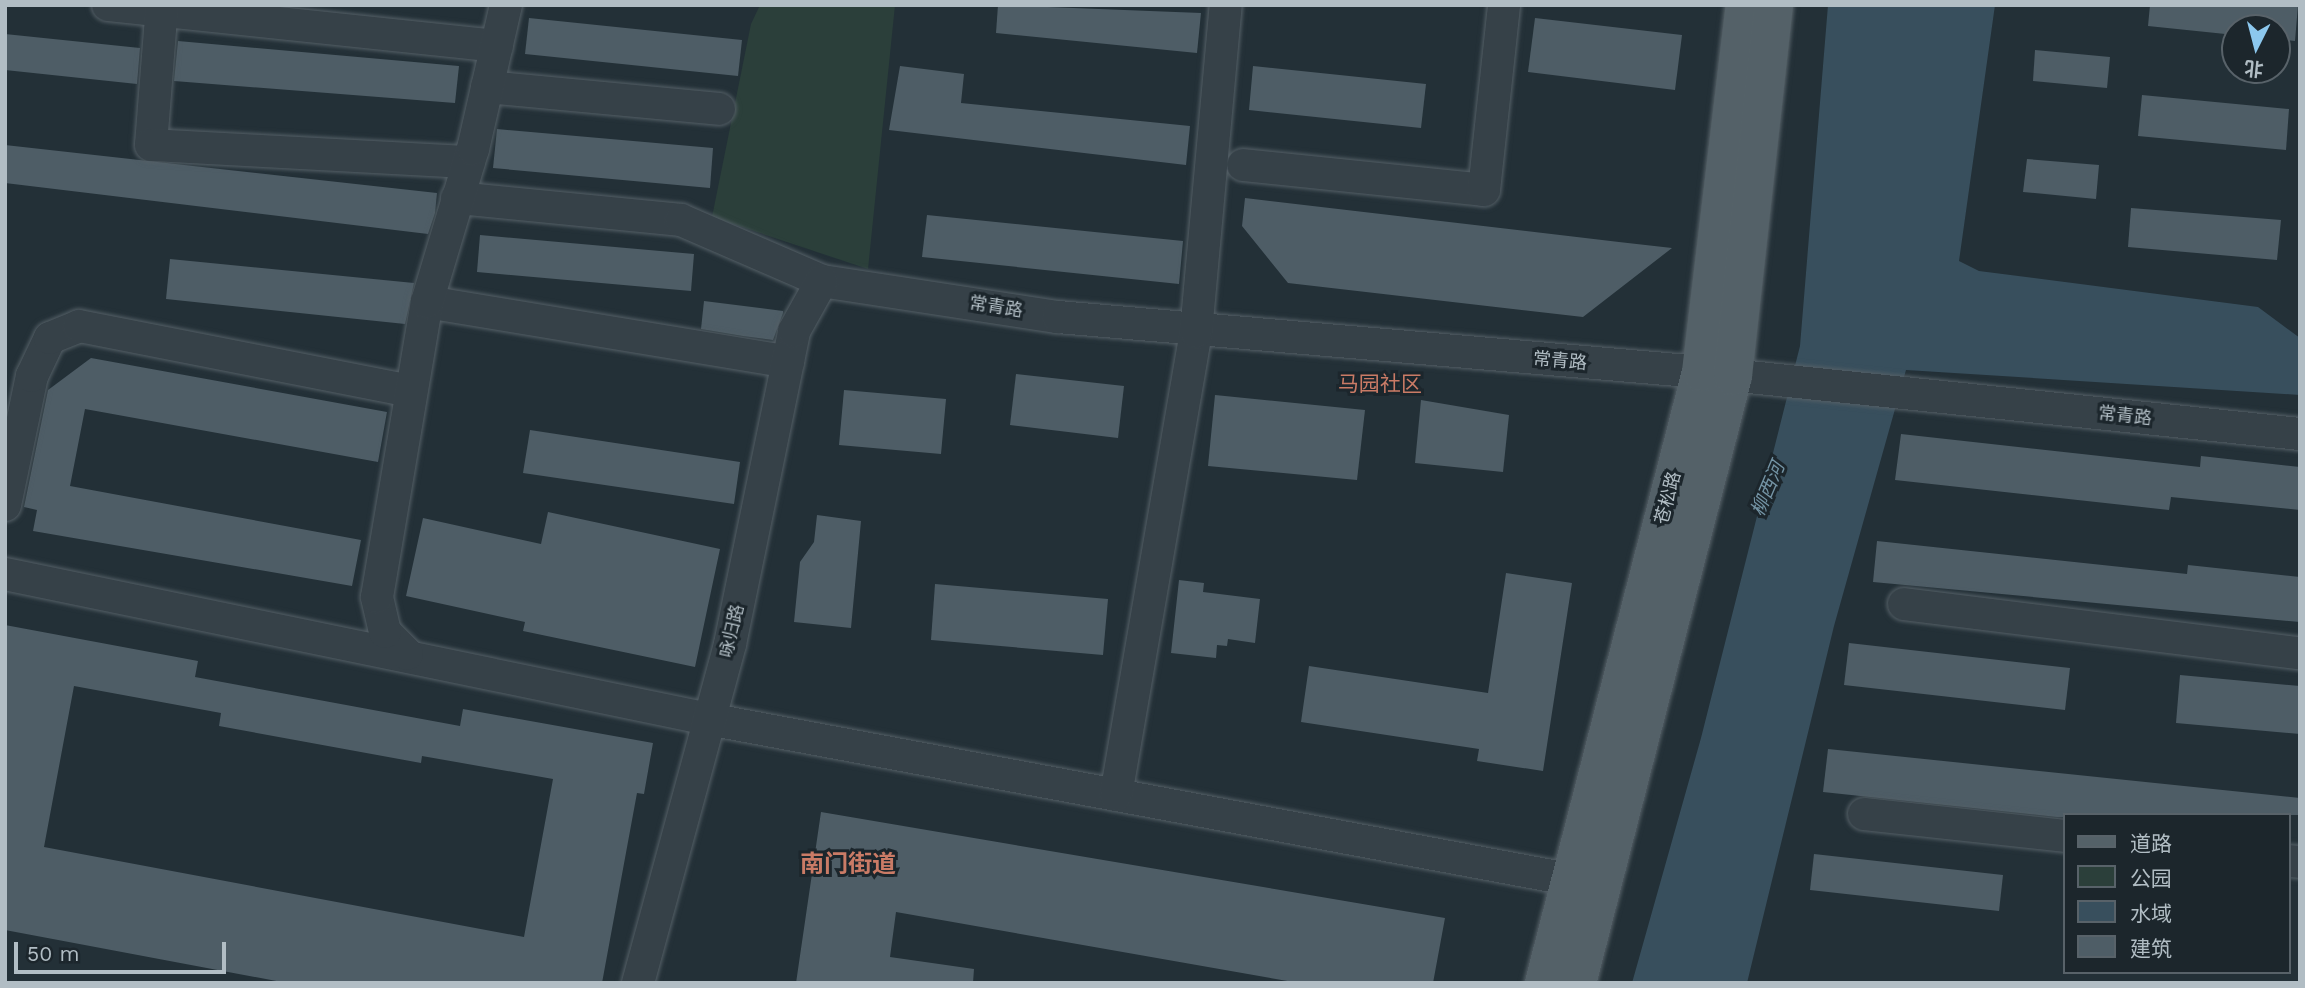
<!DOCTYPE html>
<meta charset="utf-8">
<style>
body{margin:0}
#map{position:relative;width:2305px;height:988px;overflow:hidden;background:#233037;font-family:"Work Sans","Noto Sans SC",sans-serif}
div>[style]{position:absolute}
.green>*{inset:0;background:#2b3f3a}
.water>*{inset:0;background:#384f5d}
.building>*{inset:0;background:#4e5d66}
.roads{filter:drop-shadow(0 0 2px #545f66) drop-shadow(0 0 2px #545f66)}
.minor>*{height:32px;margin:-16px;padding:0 16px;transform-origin:16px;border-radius:16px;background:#364148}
.major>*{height:38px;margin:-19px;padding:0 19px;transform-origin:19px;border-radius:19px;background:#546168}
span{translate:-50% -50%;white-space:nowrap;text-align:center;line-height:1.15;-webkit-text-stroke:6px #1c262c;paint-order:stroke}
.street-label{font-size:18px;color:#b1bdc4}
.water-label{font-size:19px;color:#7494a5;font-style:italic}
.quarter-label{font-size:21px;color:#ca7b66}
.district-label{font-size:24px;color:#ca7b66;font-weight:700}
.frame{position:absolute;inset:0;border:7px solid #b1bdc4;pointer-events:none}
.legend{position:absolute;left:2063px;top:813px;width:228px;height:161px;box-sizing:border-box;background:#1c262c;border:2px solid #586269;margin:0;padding:9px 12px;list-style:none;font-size:21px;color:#b1bdc4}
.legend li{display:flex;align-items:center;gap:14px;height:35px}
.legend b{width:35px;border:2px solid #586269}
.north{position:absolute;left:2221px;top:14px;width:70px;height:70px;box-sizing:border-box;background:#1c262c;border:2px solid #586269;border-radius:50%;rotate:186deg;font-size:19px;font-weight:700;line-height:28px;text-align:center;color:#b1bdc4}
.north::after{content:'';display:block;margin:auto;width:24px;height:32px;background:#8cc8ee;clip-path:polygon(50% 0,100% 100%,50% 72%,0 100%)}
.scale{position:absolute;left:14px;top:942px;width:212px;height:32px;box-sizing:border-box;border:4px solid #b1bdc4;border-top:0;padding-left:9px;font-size:21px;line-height:24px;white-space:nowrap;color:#b1bdc4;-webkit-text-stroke:5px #1c262c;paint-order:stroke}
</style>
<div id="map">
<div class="green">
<div style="clip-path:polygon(760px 5px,895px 5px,868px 269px,712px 217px,751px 24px)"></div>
</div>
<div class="water">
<div style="clip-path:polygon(1828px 5px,1995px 5px,1959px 261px,1979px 271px,2258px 307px,2300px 338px,2300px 395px,1906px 370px,1834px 626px,1747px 983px,1632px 983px,1701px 738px,1800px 346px)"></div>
</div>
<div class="building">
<div style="clip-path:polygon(998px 5px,1201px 13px,1197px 53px,996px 33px)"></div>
<div style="clip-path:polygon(2150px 5px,2298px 5px,2295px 41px,2277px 39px,2277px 28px,2235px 28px,2235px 35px,2148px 26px)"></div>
<div style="clip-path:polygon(529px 18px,742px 40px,738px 76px,525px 54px)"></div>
<div style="clip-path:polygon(1535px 18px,1682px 35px,1675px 90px,1528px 72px)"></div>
<div style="clip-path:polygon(5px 34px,140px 48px,137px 84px,5px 70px)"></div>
<div style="clip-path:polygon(178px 41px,459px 66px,455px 103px,174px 81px)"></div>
<div style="clip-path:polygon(2035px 50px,2110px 57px,2107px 88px,2033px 81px)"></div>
<div style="clip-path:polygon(900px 66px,964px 74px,961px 103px,1190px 126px,1186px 165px,889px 130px)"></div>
<div style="clip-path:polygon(1253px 66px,1426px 84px,1421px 128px,1249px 110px)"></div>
<div style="clip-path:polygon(2142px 95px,2289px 109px,2286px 150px,2138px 136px)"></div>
<div style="clip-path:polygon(497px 129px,713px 148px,710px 188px,493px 168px)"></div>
<div style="clip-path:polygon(5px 145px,437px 193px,435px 213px,428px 234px,5px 183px)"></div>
<div style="clip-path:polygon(2027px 159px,2099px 165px,2096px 199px,2023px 192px)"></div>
<div style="clip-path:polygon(1245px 198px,1619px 242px,1672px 248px,1583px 317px,1288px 283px,1242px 226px)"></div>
<div style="clip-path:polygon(2131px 208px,2281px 220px,2277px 260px,2128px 247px)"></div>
<div style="clip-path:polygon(927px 215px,1183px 241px,1179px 284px,922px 257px)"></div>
<div style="clip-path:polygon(480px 235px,694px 254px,691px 291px,477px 272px)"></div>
<div style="clip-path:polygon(170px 259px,414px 283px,405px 324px,166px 299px)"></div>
<div style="clip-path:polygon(704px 301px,783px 311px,783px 313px,773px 340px,743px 336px,701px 329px)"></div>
<div style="clip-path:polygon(91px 358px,387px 412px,378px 462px,85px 409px,70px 486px,361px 540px,352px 586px,33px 531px,37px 510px,24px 507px,48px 390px)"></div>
<div style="clip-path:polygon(1016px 374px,1124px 386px,1118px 438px,1010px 425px)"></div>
<div style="clip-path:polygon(844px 390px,946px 399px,941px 454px,839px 445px)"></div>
<div style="clip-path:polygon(1215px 395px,1365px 410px,1357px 480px,1208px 466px)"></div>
<div style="clip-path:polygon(1421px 400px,1509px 415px,1503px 472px,1415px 463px)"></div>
<div style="clip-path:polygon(530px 430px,740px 462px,734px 504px,523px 473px)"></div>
<div style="clip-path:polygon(1901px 434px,2200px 467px,2201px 456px,2300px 467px,2300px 510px,2171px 497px,2169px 510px,1895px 480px)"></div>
<div style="clip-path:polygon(548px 512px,720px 549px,695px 667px,523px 631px,525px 622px,406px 596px,423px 518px,541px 544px)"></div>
<div style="clip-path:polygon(817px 515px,861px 521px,851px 628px,794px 622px,800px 562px,814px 542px)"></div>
<div style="clip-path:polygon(1877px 541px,2187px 574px,2188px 565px,2300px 577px,2300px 622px,1873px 582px)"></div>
<div style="clip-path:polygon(1506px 573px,1572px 583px,1543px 771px,1477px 761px,1479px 749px,1301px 722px,1309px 666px,1488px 693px)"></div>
<div style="clip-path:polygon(1179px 580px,1204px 583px,1203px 592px,1260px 599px,1255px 643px,1228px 639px,1227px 646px,1217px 645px,1216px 658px,1171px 653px)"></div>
<div style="clip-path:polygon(935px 584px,1108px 599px,1103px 655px,931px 640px)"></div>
<div style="clip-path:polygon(evenodd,5px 625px,198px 661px,195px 677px,460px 726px,463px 709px,653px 743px,644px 794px,637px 793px,602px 983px,287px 983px,5px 930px,5px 625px,74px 686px,221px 713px,219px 726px,421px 763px,422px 756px,553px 779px,524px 937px,44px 847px,74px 686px)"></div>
<div style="clip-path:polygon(1849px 643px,2070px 668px,2065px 710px,1844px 685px)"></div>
<div style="clip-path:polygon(2180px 675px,2300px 686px,2300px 734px,2176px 723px)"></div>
<div style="clip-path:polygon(1828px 749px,2300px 798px,2300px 815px,2057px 817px,1823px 792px)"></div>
<div style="clip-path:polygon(821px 812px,1445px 918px,1433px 983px,1299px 983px,896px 912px,890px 957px,974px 969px,973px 983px,796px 983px)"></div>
<div style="clip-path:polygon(1814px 854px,2003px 875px,1999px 911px,1810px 890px)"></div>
</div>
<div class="roads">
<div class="minor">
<div style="left:108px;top:5px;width:391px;rotate:6deg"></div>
<div style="left:162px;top:5px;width:140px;rotate:94.5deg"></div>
<div style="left:151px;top:145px;width:318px;rotate:3.1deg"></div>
<div style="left:487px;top:87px;width:233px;rotate:5.4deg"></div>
<div style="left:1243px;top:165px;width:242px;rotate:5.9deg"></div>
<div style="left:1484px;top:190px;width:186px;rotate:-83.8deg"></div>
<div style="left:457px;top:198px;width:225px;rotate:5.6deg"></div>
<div style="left:681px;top:220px;width:154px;rotate:23.4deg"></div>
<div style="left:822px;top:281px;width:239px;rotate:8.7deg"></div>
<div style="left:1058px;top:317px;width:645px;rotate:4.89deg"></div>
<div style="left:1701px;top:372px;width:602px;rotate:5.91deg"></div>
<div style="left:427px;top:302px;width:366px;rotate:9.4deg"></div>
<div style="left:5px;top:505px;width:132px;rotate:-78.2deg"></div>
<div style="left:32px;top:376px;width:42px;rotate:-64.7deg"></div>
<div style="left:50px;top:338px;width:31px;rotate:-22deg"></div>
<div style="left:79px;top:326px;width:336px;rotate:11.1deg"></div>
<div style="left:5px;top:574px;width:718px;rotate:11.65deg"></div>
<div style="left:708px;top:719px;width:875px;rotate:10.54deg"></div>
<div style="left:1904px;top:604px;width:399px;rotate:7.1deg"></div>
<div style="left:407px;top:654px;width:31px;rotate:-135deg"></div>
<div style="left:385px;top:632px;width:36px;rotate:-103deg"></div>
<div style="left:377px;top:597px;width:299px;rotate:-80.4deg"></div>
<div style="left:427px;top:302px;width:160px;rotate:-73.3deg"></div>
<div style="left:473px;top:149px;width:148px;rotate:-77.1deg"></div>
<div style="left:1116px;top:795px;width:470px;rotate:-80.2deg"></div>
<div style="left:1196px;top:332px;width:328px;rotate:-84.8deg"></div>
<div style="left:1864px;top:814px;width:202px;rotate:6.2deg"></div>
<div style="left:2289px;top:861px;width:11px;rotate:5deg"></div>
<div style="left:638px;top:983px;width:351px;rotate:-74.8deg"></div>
<div style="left:730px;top:644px;width:319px;rotate:-78.4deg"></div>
<div style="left:794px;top:331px;width:57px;rotate:-60.8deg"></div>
</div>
<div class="major">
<div style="left:1544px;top:983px;width:631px;rotate:-75.59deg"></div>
<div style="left:1701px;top:372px;width:370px;rotate:-83.2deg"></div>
<div style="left:1577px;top:983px;width:627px;rotate:-75.59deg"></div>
<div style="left:1733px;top:376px;width:373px;rotate:-83.7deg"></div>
</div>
</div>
<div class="street-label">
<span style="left:996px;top:307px;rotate:9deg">常青路</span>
<span style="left:1560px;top:361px;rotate:5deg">常青路</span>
<span style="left:2125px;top:416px;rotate:6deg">常青路</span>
<span style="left:1668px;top:498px;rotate:-75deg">苍松路</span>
<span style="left:732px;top:631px;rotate:-77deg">咏归路</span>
</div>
<div class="water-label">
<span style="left:1768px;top:489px;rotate:-67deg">柳西河</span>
</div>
<div class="quarter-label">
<span style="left:1380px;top:384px">马园社区</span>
</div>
<div class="district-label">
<span style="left:848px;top:865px">南门街道</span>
</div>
<div class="frame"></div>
<ul class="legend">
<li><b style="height:9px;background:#546168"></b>道路</li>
<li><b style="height:19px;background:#2b3f3a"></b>公园</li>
<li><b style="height:19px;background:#384f5d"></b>水域</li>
<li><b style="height:19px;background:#4e5d66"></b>建筑</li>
</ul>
<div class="north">北</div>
<div class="scale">50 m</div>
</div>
